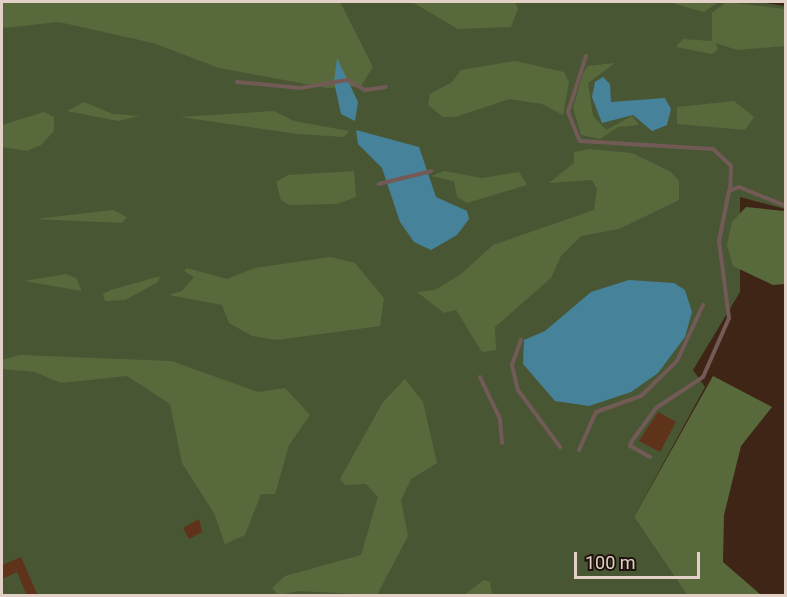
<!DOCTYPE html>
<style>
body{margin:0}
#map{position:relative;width:787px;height:597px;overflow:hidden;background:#3f2516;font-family:Roboto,sans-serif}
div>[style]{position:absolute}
.green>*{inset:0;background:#495634}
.forest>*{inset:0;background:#586a3b}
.water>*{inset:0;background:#46839a}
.building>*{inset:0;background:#5e331a}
.service>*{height:4px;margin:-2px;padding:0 2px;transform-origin:2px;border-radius:2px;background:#725a57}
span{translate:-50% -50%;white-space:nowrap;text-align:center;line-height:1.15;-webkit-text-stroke:5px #1d120b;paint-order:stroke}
.frame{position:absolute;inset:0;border:3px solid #e3d1c8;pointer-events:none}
.scale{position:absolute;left:574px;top:552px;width:126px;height:27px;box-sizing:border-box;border:3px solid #e3d1c8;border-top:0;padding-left:8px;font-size:18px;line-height:21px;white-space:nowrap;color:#e3d1c8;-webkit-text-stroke:4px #1d120b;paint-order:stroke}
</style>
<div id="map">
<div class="green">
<div style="clip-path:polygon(279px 2px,759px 2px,785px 6px,785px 209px,740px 197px,740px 292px,693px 370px,705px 387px,634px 517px,687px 595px,2px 596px,2px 7px)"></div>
</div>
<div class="forest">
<div style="clip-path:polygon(2px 2px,340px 2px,373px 67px,361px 86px,328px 88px,219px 68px,153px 43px,59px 22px,2px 28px)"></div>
<div style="clip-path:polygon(412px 2px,515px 2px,518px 9px,511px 27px,458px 29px)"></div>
<div style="clip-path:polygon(668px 2px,718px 2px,704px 12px)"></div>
<div style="clip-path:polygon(726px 2px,785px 9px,785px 46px,737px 50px,716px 43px,718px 49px,712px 54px,676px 47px,683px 39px,712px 41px,712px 13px)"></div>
<div style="clip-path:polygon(515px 61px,564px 72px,569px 82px,563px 115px,542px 104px,510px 99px,455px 117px,443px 117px,428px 105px,430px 94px,452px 82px,461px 70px)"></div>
<div style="clip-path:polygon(615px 63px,588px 83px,593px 116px,606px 130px,632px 116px,639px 125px,618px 127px,600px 139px,581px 135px,573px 108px,583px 73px,588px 66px)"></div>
<div style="clip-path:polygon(734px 101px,754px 117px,745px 130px,677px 124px,677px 107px)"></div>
<div style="clip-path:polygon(84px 102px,113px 114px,140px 116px,118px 121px,67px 111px)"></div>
<div style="clip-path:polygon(274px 111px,294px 121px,349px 131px,344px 137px,298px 134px,180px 117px)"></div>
<div style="clip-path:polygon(44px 112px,54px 117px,54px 131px,41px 145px,27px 151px,2px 147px,2px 125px)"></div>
<div style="clip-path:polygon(589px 149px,632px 153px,671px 172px,679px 181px,679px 200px,619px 229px,581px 236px,561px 256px,551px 278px,495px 327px,496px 350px,482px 352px,456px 310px,444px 313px,417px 292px,435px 290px,461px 274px,493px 245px,594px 210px,597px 189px,592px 180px,549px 183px,574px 163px,574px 152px)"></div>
<div style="clip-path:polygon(354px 171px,356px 197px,337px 204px,289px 205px,281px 200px,276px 182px,288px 175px)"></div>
<div style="clip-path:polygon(444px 171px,482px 178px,519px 172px,527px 185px,467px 203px,457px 197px,454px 181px,431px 176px)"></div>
<div style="clip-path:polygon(746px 207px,785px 211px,785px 284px,773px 285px,733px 266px,727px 245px,732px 222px)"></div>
<div style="clip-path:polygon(113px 210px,127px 217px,122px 223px,36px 219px)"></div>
<div style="clip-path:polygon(330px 257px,355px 263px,384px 298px,380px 326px,277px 340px,252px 336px,229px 323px,222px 305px,169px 295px,182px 291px,194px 277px,184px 271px,187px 268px,227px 279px,255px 268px)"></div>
<div style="clip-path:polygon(66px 274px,76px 278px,82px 291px,24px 281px)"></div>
<div style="clip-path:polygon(160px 276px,158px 282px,125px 300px,105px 301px,103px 294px,111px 290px)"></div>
<div style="clip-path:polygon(20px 355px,171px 361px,258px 392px,285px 388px,310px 415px,289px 445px,275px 494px,261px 494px,245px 535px,225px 544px,214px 513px,182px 463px,170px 404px,127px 376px,61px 383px,35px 372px,2px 369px,2px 360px)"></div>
<div style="clip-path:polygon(713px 376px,772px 407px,741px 446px,724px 515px,723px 562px,761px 595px,687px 595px,634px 517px)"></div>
<div style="clip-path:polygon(405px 379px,423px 402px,437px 463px,411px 479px,401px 500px,408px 536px,377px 595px,300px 591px,278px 595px,272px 588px,285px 576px,361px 555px,378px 497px,366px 484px,345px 485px,340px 479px,383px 402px)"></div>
<div style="clip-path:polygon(484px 580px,490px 582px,492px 595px,464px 595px)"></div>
</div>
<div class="water">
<div style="clip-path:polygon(337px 58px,358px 102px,355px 121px,341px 114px,334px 82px)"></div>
<div style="clip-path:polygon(603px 77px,610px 84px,611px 102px,665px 98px,671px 109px,667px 125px,652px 131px,633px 115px,602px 123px,592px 97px,595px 82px)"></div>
<div style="clip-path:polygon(356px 130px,419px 147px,436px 197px,467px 211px,469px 219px,457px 235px,431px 250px,414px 242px,400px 222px,382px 168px,358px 144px)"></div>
<div style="clip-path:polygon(629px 280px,674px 283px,685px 290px,692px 312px,685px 337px,658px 373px,631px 392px,589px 406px,555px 401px,523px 364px,524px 340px,545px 331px,591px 292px)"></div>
</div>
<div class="building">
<div style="clip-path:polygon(658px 412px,676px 422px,660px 452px,639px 441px)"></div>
<div style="clip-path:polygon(199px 519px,202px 532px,189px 539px,183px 528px)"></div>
<div style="clip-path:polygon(21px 557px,38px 596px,27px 596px,17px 572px,2px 579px,2px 565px)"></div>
</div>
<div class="service">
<div style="left:586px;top:56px;width:59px;rotate:107.8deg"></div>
<div style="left:568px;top:112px;width:31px;rotate:68deg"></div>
<div style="left:580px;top:141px;width:133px;rotate:3.4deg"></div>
<div style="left:713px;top:149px;width:25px;rotate:43deg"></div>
<div style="left:731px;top:166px;width:24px;rotate:92deg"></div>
<div style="left:237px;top:82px;width:63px;rotate:5.4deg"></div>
<div style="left:300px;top:88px;width:48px;rotate:-9.7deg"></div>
<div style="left:347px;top:80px;width:21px;rotate:29deg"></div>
<div style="left:365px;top:90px;width:21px;rotate:-8deg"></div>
<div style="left:379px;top:184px;width:54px;rotate:-14deg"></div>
<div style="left:521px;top:340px;width:27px;rotate:110deg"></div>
<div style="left:512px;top:365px;width:26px;rotate:77deg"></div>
<div style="left:518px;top:390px;width:71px;rotate:53.6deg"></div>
<div style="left:480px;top:377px;width:47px;rotate:64.5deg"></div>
<div style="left:500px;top:419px;width:24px;rotate:85deg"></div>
<div style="left:579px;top:450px;width:42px;rotate:-65.9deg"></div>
<div style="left:596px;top:412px;width:48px;rotate:-19.6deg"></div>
<div style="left:641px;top:396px;width:50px;rotate:-44.2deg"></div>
<div style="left:677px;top:361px;width:62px;rotate:-65.1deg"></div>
<div style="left:650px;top:457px;width:23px;rotate:-151deg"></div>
<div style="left:630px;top:446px;width:5px;rotate:-68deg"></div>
<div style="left:632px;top:441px;width:41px;rotate:-54deg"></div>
<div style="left:656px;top:408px;width:56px;rotate:-33.4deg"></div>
<div style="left:703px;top:377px;width:64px;rotate:-66.2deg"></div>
<div style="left:729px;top:318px;width:78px;rotate:-97.4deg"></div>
<div style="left:719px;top:241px;width:51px;rotate:-78.7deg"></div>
<div style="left:729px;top:191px;width:11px;rotate:-22deg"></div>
<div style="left:739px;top:187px;width:51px;rotate:22deg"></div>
</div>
<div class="frame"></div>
<div class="scale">100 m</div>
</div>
